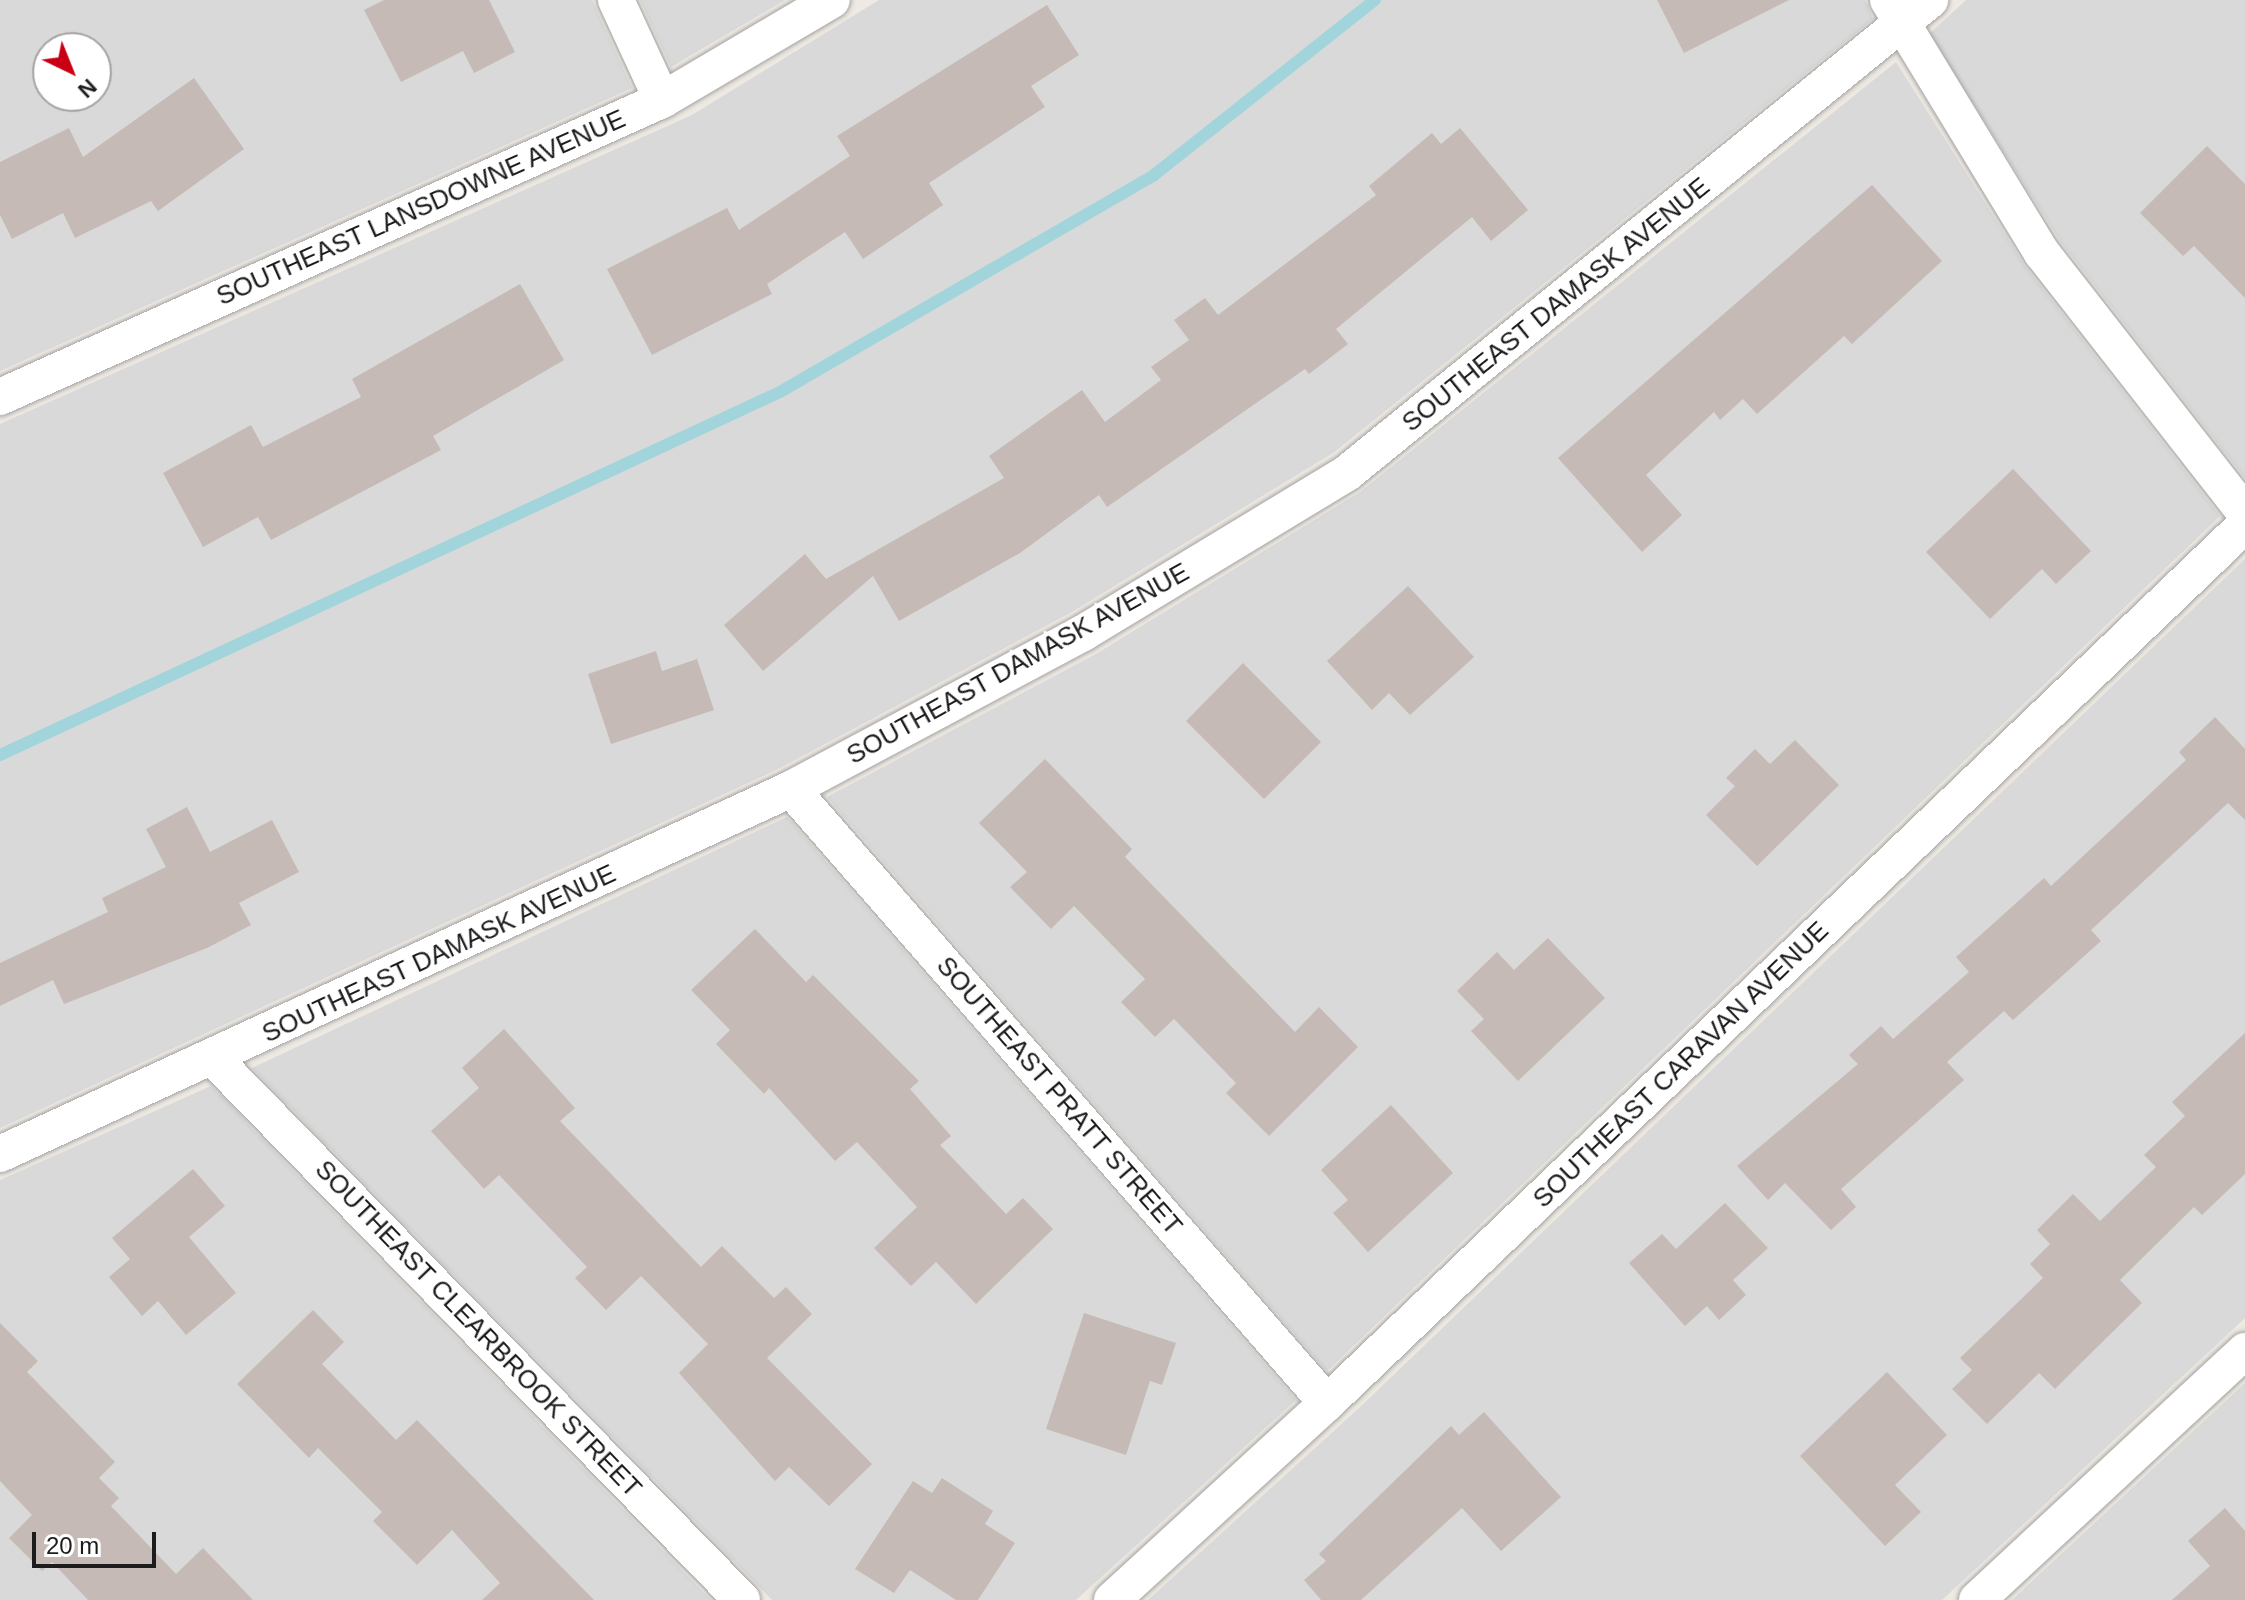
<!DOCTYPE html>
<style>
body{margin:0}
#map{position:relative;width:2245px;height:1600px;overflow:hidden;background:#eee9e2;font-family:Arial,sans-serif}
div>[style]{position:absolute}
.residential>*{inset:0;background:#dad9d9}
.stream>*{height:12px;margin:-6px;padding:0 6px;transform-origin:6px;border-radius:6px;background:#a2d4dc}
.building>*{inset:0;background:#c5bab5}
.roads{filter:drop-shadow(0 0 2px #a3a3a3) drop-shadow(0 0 2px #a3a3a3)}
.minor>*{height:36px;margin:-18px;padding:0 18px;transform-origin:18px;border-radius:18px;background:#fff}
span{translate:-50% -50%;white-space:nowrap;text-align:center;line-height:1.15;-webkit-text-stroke:7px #fff;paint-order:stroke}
.street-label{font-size:26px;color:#1c1c1c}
.north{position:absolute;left:32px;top:32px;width:80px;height:80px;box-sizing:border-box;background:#fff;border:2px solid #a4a4a4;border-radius:50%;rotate:137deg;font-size:22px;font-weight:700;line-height:32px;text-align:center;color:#1c1c1c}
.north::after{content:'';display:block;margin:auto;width:28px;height:36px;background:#c90014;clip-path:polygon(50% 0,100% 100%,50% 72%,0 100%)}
.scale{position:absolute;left:32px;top:1532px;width:124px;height:36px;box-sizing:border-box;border:4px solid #1c1c1c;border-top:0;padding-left:10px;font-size:24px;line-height:28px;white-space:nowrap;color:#1c1c1c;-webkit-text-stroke:6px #fff;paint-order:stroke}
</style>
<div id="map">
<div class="residential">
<div style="clip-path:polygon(evenodd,0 0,592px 0,632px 88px,0 371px,0 0,48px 48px,96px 48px,96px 96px,48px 96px,48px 48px)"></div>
<div style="clip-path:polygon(640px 0,785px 0,671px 67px)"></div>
<div style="clip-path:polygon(879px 0,1865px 0,1873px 19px,1333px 453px,1070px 613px,778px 769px,0 1128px,0 424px,692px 115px)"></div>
<div style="clip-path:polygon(1966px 0,2245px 0,2245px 478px,2061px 242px,1929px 34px)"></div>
<div style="clip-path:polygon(1896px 62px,2025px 266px,2220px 516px,1327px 1371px,827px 797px,1096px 654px,1360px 492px)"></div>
<div style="clip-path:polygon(2245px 559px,2245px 1318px,1942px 1600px,1148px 1600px,1360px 1407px)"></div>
<div style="clip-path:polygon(787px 817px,1296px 1400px,1076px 1600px,772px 1600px,252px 1068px)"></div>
<div style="clip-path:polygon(211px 1086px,711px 1600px,0 1600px,0 1180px)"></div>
<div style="clip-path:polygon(2245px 1383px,2245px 1600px,2012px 1600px)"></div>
</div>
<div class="stream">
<div style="left:0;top:755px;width:860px;rotate:-24.96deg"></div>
<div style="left:780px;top:392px;width:432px;rotate:-30.1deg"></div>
<div style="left:1154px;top:175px;width:282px;rotate:-38.4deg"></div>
</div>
<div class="building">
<div style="clip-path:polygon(384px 0,489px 0,515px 52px,474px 73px,463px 51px,401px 82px,364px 10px)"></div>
<div style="clip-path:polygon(1657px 0,1789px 0,1684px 53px)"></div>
<div style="clip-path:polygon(1047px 5px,1079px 55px,1031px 86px,1045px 107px,929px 183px,943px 205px,863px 259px,845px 232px,767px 284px,772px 294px,652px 355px,607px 269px,727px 208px,739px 230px,850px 156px,837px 136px)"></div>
<div style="clip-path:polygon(194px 78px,244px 149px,158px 211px,151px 201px,75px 238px,63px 213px,12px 239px,0 215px,0 162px,69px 128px,83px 157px)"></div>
<div style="clip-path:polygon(1460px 128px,1528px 210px,1491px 241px,1472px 217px,1336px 329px,1348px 344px,1309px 374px,1305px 369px,1107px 507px,1099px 495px,1020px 553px,899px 621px,873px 576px,763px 671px,724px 625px,805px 554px,826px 579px,1004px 478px,989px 456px,1082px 390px,1105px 422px,1161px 380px,1151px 367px,1189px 340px,1174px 320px,1205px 298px,1218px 315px,1376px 195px,1369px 186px,1432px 133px,1441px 144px)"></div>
<div style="clip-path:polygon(2207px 146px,2245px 184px,2245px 298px,2194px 246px,2183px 256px,2140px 213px)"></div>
<div style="clip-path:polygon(1872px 185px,1942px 261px,1852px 344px,1844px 336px,1757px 414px,1743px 399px,1720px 420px,1714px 412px,1646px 475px,1682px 515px,1642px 552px,1558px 458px)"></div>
<div style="clip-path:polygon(520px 284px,564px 360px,433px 436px,441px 450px,271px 540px,258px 517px,203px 547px,163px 473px,251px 425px,263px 447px,361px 397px,352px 379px)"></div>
<div style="clip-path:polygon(2013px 469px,2091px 551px,2056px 584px,2042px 569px,1990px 619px,1926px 552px)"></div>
<div style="clip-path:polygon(1408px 586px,1474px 657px,1410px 715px,1389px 693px,1372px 710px,1327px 661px)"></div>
<div style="clip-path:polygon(656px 651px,662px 671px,697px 659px,714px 710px,611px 744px,588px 674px)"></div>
<div style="clip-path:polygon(1243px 663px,1321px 742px,1264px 799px,1186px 721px)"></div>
<div style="clip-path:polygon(2215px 717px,2245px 749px,2245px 820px,2228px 803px,2091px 930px,2101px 941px,2013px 1020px,2004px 1011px,1947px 1062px,1964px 1080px,1841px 1189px,1856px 1207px,1831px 1230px,1785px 1183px,1768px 1200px,1737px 1166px,1858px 1064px,1849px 1055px,1881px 1026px,1893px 1039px,1969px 972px,1956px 957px,2044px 878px,2051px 886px,2186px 760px,2179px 752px)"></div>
<div style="clip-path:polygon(1795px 740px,1839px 785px,1757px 866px,1706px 815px,1735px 786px,1726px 778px,1755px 749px,1770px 764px)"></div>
<div style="clip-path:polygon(1045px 759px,1132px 849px,1125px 857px,1295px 1032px,1319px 1007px,1358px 1047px,1269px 1136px,1226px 1093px,1236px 1083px,1174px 1019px,1155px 1037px,1121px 1002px,1145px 979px,1074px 906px,1051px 929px,1010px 887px,1027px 872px,979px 823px)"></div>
<div style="clip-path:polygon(187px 807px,210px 852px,272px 820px,299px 872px,239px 903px,251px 925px,207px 948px,64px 1004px,53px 980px,0 1006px,0 963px,108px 912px,102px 898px,166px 867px,146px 829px)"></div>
<div style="clip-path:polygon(755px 929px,806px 982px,813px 975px,919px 1081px,910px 1089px,951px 1136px,940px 1145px,1006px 1214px,1023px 1198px,1053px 1229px,976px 1304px,936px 1262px,911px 1286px,874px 1248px,917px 1207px,857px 1142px,835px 1161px,769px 1088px,764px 1094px,716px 1044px,730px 1030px,691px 990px)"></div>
<div style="clip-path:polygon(1548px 938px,1605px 998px,1518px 1081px,1471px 1031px,1484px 1019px,1457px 991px,1497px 952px,1514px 970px)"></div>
<div style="clip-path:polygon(504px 1029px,575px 1108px,560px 1121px,701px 1267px,722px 1246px,774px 1298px,786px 1287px,812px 1314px,767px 1358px,872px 1464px,829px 1506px,789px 1467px,775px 1481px,679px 1373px,708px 1344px,641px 1276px,606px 1310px,575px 1278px,587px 1267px,499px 1175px,484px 1189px,431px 1131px,479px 1088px,462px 1068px)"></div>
<div style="clip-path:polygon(2245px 1033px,2245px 1174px,2202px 1215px,2194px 1207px,2120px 1280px,2142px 1303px,2082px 1362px,2055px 1389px,2039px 1373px,1987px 1424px,1952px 1389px,1972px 1370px,1960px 1358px,2043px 1278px,2030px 1264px,2050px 1244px,2037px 1230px,2073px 1194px,2100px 1221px,2156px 1167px,2144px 1155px,2185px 1116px,2172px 1102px)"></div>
<div style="clip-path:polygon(1391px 1105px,1453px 1173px,1368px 1252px,1333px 1213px,1348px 1200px,1321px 1170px)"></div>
<div style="clip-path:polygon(193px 1169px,225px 1206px,189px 1237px,236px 1293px,186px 1335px,158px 1301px,142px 1316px,109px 1277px,130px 1259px,112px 1238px)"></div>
<div style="clip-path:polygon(1725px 1203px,1768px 1248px,1733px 1280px,1746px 1295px,1719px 1320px,1707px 1306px,1685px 1326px,1629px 1263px,1662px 1234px,1676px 1249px)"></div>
<div style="clip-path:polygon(313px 1310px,344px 1342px,322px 1364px,396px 1440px,417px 1420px,594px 1600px,482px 1600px,500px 1583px,452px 1530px,417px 1565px,373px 1521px,382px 1512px,318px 1448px,309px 1458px,237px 1384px)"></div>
<div style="clip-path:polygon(1084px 1313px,1176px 1343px,1162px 1385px,1150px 1381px,1126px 1455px,1046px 1429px)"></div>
<div style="clip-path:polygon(0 1323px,38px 1361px,27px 1372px,115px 1462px,99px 1478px,119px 1498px,111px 1506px,176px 1574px,203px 1548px,253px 1600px,88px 1600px,52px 1562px,42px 1571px,9px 1538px,32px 1515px,0 1481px)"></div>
<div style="clip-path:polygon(1887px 1372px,1947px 1435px,1895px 1485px,1921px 1512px,1885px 1546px,1800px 1456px)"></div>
<div style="clip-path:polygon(1484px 1412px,1561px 1497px,1501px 1551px,1462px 1508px,1361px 1600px,1321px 1600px,1304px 1580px,1326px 1561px,1319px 1554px,1451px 1426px,1459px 1435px)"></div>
<div style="clip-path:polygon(942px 1478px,993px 1511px,985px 1524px,1015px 1543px,978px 1600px,956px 1600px,910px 1570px,894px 1593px,855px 1569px,913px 1481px,932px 1493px)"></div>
<div style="clip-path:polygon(2225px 1508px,2245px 1531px,2245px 1600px,2172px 1600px,2210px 1566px,2188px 1541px)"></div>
</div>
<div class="roads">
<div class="minor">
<div style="left:616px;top:0;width:110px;rotate:65.3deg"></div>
<div style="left:1888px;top:0;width:296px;rotate:58.7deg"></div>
<div style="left:2042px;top:253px;width:330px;rotate:52deg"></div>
<div style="left:0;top:397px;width:726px;rotate:-24.16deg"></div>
<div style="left:662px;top:100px;width:197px;rotate:-30.5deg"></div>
<div style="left:791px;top:789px;width:815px;rotate:48.88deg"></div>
<div style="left:214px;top:1059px;width:756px;rotate:45.7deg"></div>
<div style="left:0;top:1154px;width:871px;rotate:-24.77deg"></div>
<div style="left:791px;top:789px;width:331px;rotate:-28.1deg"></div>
<div style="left:1083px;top:633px;width:309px;rotate:-31.2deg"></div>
<div style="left:1347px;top:473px;width:751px;rotate:-39.05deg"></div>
<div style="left:1112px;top:1600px;width:292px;rotate:-42.5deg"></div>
<div style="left:1327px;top:1403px;width:1270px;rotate:-43.72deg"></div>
<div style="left:1977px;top:1600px;width:366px;rotate:-42.9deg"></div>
</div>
</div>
<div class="street-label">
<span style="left:421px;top:208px;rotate:-24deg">SOUTHEAST LANSDOWNE AVENUE</span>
<span style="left:1556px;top:305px;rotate:-39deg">SOUTHEAST DAMASK AVENUE</span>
<span style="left:1018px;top:664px;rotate:-29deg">SOUTHEAST DAMASK AVENUE</span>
<span style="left:439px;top:954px;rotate:-25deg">SOUTHEAST DAMASK AVENUE</span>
<span style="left:1681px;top:1065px;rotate:-44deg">SOUTHEAST CARAVAN AVENUE</span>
<span style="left:1059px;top:1096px;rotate:49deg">SOUTHEAST PRATT STREET</span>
<span style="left:478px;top:1329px;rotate:46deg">SOUTHEAST CLEARBROOK STREET</span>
</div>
<div class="north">N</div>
<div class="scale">20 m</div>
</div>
